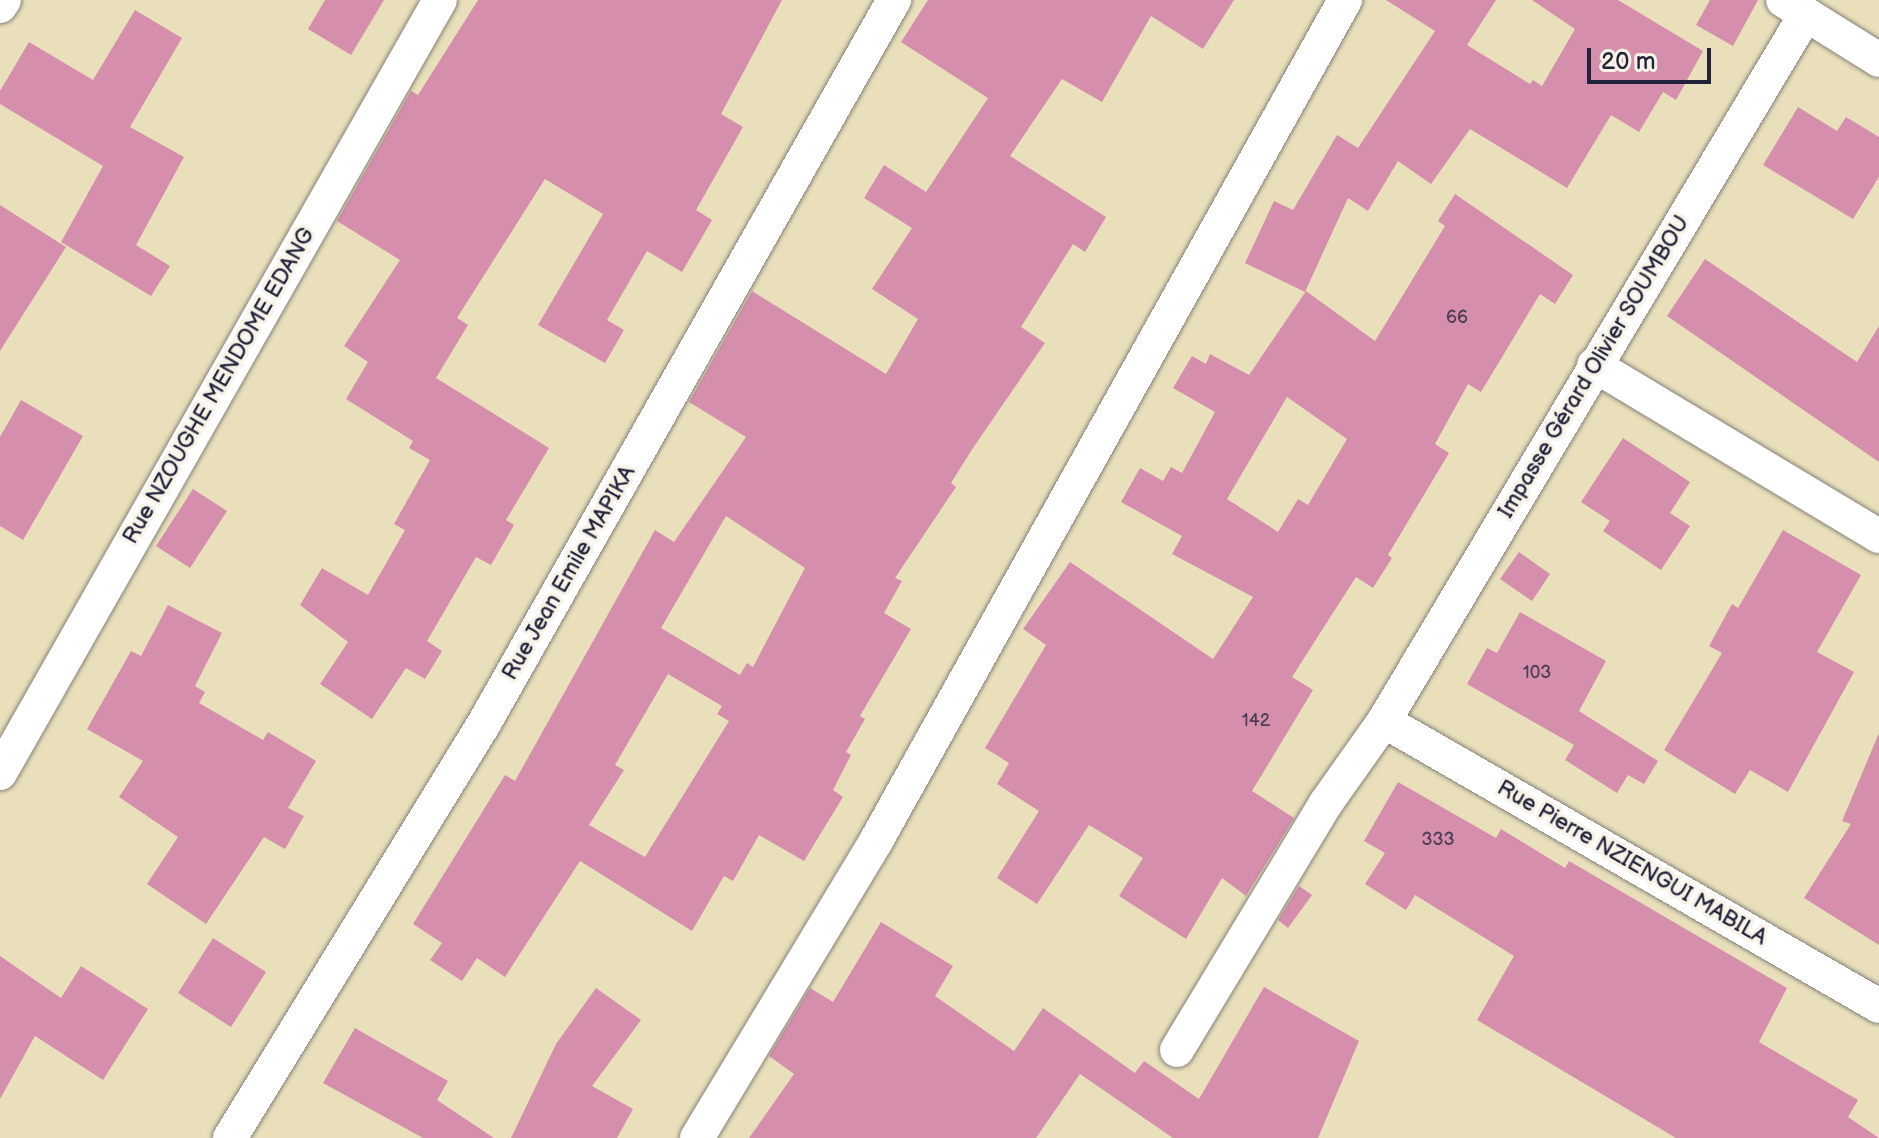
<!DOCTYPE html>
<meta charset="utf-8">
<style>
body{margin:0}
#map{position:relative;width:1879px;height:1138px;overflow:hidden;background:#e9e0bb;font-family:"Balsamiq Sans",sans-serif}
div>[style]{position:absolute}
.building>*{inset:0;background:#d58fad}
.roads{filter:drop-shadow(0 0 2px #86817b) drop-shadow(0 0 2px #86817b)}
.street>*{height:34px;margin:-17px;padding:0 17px;transform-origin:17px;border-radius:17px;background:#fff}
span{translate:-50% -50%;white-space:nowrap;text-align:center;line-height:1.15;-webkit-text-stroke:7px #f7f3e8;paint-order:stroke}
.number-label{font-size:18px;color:#4f3d58}
.number-label span{-webkit-text-stroke-width:0}
.street-label{font-size:22px;color:#22223b}
.scale{position:absolute;left:1587px;top:48px;width:124px;height:36px;box-sizing:border-box;border:4px solid #22223b;border-top:0;padding-left:10px;font-size:24px;line-height:28px;white-space:nowrap;color:#22223b;-webkit-text-stroke:6px #f7f3e8;paint-order:stroke}
</style>
<div id="map">
<div class="building">
<div style="clip-path:polygon(325px 0,384px 0,351px 55px,308px 29px)"></div>
<div style="clip-path:polygon(478px 0,782px 0,721px 114px,743px 127px,696px 210px,712px 220px,682px 272px,647px 251px,607px 320px,624px 330px,605px 363px,538px 325px,603px 214px,545px 179px,457px 318px,468px 325px,436px 378px,549px 448px,506px 520px,514px 525px,491px 565px,476px 557px,427px 641px,442px 651px,425px 679px,406px 668px,372px 719px,320px 684px,348px 642px,300px 605px,322px 568px,368px 595px,405px 530px,394px 524px,430px 460px,409px 448px,413px 441px,346px 399px,368px 362px,344px 346px,400px 260px,337px 221px,411px 91px,418px 95px)"></div>
<div style="clip-path:polygon(evenodd,928px 0,1234px 0,1203px 49px,1151px 16px,1102px 102px,1062px 79px,1010px 156px,1106px 217px,1085px 252px,1073px 244px,1021px 327px,1045px 343px,973px 448px,951px 483px,956px 487px,895px 578px,902px 581px,884px 613px,911px 629px,860px 716px,865px 719px,846px 752px,851px 755px,833px 790px,843px 797px,804px 861px,759px 835px,733px 881px,724px 876px,692px 931px,580px 861px,505px 977px,477px 958px,462px 981px,430px 960px,442px 943px,413px 924px,505px 775px,515px 781px,655px 530px,674px 542px,746px 437px,689px 402px,752px 291px,886px 374px,918px 319px,872px 289px,912px 228px,864px 198px,884px 165px,926px 192px,988px 98px,901px 42px,928px 0,726px 516px,805px 568px,753px 667px,747px 663px,740px 675px,661px 628px,726px 516px,928px 0,668px 674px,722px 706px,717px 714px,729px 721px,645px 857px,589px 825px,624px 770px,615px 765px,668px 674px)"></div>
<div style="clip-path:polygon(1386px 0,1496px 0,1467px 45px,1530px 84px,1533px 80px,1542px 86px,1575px 29px,1532px 0,1618px 0,1703px 51px,1676px 100px,1663px 92px,1639px 132px,1611px 115px,1567px 188px,1470px 129px,1431px 184px,1398px 161px,1368px 211px,1348px 198px,1305px 292px,1245px 263px,1274px 201px,1293px 210px,1337px 135px,1358px 148px,1435px 31px)"></div>
<div style="clip-path:polygon(1710px 0,1758px 0,1733px 46px,1696px 25px)"></div>
<div style="clip-path:polygon(135px 10px,182px 38px,130px 127px,184px 157px,136px 245px,170px 266px,151px 296px,61px 242px,103px 166px,0 104px,0 91px,29px 42px,93px 80px)"></div>
<div style="clip-path:polygon(1798px 107px,1837px 131px,1846px 117px,1879px 137px,1879px 177px,1853px 219px,1763px 165px)"></div>
<div style="clip-path:polygon(evenodd,1455px 194px,1573px 275px,1555px 304px,1540px 294px,1481px 392px,1468px 384px,1435px 444px,1449px 453px,1388px 555px,1392px 558px,1373px 588px,1356px 577px,1292px 677px,1313px 690px,1252px 791px,1294px 818px,1246px 896px,1222px 878px,1186px 939px,1119px 896px,1143px 858px,1089px 825px,1037px 904px,997px 878px,1039px 811px,997px 784px,1009px 763px,985px 748px,1046px 645px,1023px 629px,1070px 562px,1213px 659px,1253px 597px,1172px 554px,1182px 536px,1121px 502px,1140px 468px,1163px 481px,1171px 467px,1182px 473px,1215px 412px,1173px 388px,1192px 356px,1206px 364px,1210px 354px,1249px 375px,1306px 291px,1375px 341px,1445px 226px,1438px 221px,1455px 194px,1287px 397px,1347px 439px,1308px 505px,1298px 499px,1278px 532px,1227px 499px,1287px 397px)"></div>
<div style="clip-path:polygon(0 205px,66px 247px,0 351px)"></div>
<div style="clip-path:polygon(1705px 259px,1857px 362px,1879px 326px,1879px 462px,1667px 316px)"></div>
<div style="clip-path:polygon(21px 400px,83px 436px,23px 540px,0 526px,0 437px)"></div>
<div style="clip-path:polygon(1623px 438px,1690px 482px,1670px 513px,1690px 526px,1661px 570px,1603px 531px,1610px 521px,1581px 502px)"></div>
<div style="clip-path:polygon(193px 489px,227px 511px,190px 568px,156px 546px)"></div>
<div style="clip-path:polygon(1783px 530px,1861px 575px,1817px 652px,1854px 672px,1788px 792px,1750px 770px,1735px 794px,1664px 750px,1722px 653px,1709px 646px,1732px 604px,1738px 608px)"></div>
<div style="clip-path:polygon(1519px 552px,1550px 574px,1532px 601px,1500px 579px)"></div>
<div style="clip-path:polygon(168px 605px,222px 633px,195px 686px,205px 692px,199px 703px,263px 740px,268px 732px,316px 761px,288px 808px,304px 816px,285px 849px,264px 837px,206px 924px,147px 884px,178px 837px,119px 797px,143px 761px,87px 729px,131px 651px,141px 656px)"></div>
<div style="clip-path:polygon(1520px 612px,1606px 661px,1579px 711px,1658px 761px,1644px 784px,1628px 775px,1617px 793px,1565px 760px,1574px 745px,1467px 684px,1487px 648px,1497px 653px)"></div>
<div style="clip-path:polygon(1879px 733px,1879px 945px,1804px 898px,1851px 824px,1842px 821px)"></div>
<div style="clip-path:polygon(1398px 782px,1496px 838px,1501px 829px,1565px 868px,1569px 861px,1787px 988px,1759px 1042px,1858px 1100px,1848px 1117px,1879px 1138px,1676px 1138px,1477px 1020px,1514px 956px,1415px 895px,1406px 910px,1365px 884px,1385px 853px,1364px 841px)"></div>
<div style="clip-path:polygon(1299px 886px,1312px 895px,1288px 928px,1278px 920px)"></div>
<div style="clip-path:polygon(881px 922px,953px 966px,935px 996px,1014px 1051px,1043px 1008px,1135px 1073px,1144px 1061px,1199px 1099px,1264px 987px,1359px 1041px,1318px 1138px,1173px 1138px,1080px 1074px,1036px 1138px,749px 1138px,794px 1074px,769px 1056px,810px 988px,833px 1002px)"></div>
<div style="clip-path:polygon(213px 938px,266px 972px,231px 1027px,178px 993px)"></div>
<div style="clip-path:polygon(0 956px,61px 998px,81px 966px,148px 1009px,103px 1080px,35px 1036px,0 1099px)"></div>
<div style="clip-path:polygon(596px 988px,641px 1020px,592px 1086px,633px 1109px,617px 1138px,511px 1138px,556px 1044px)"></div>
<div style="clip-path:polygon(355px 1028px,448px 1081px,437px 1100px,494px 1138px,423px 1138px,323px 1083px)"></div>
</div>
<div class="roads">
<div class="street">
<div style="left:1783px;top:0;width:113px;rotate:32deg"></div>
<div style="left:0;top:6px;width:7px;rotate:-56deg"></div>
<div style="left:1594px;top:365px;width:332px;rotate:31deg"></div>
<div style="left:1384px;top:721px;width:571px;rotate:29.93deg"></div>
<div style="left:0;top:773px;width:889px;rotate:-60.35deg"></div>
<div style="left:1177px;top:1050px;width:288px;rotate:-58.9deg"></div>
<div style="left:1326px;top:803px;width:100px;rotate:-54.7deg"></div>
<div style="left:1384px;top:721px;width:823px;rotate:-59.17deg"></div>
<div style="left:230px;top:1138px;width:482px;rotate:-58.5deg"></div>
<div style="left:482px;top:727px;width:836px;rotate:-60.46deg"></div>
<div style="left:697px;top:1138px;width:347px;rotate:-58.9deg"></div>
<div style="left:876px;top:841px;width:963px;rotate:-60.85deg"></div>
</div>
</div>
<div class="number-label">
<span style="left:1457px;top:318px">66</span>
<span style="left:1537px;top:673px">103</span>
<span style="left:1256px;top:721px">142</span>
<span style="left:1438px;top:840px">333</span>
</div>
<div class="street-label">
<span style="left:1594px;top:367px;rotate:-59deg">Impasse Gérard Olivier SOUMBOU</span>
<span style="left:219px;top:386px;rotate:-60deg">Rue NZOUGHE MENDOME EDANG</span>
<span style="left:569px;top:573px;rotate:-60deg">Rue Jean Emile MAPIKA</span>
<span style="left:1632px;top:863px;rotate:30deg">Rue Pierre NZIENGUI MABILA</span>
</div>
<div class="scale">20 m</div>
</div>
